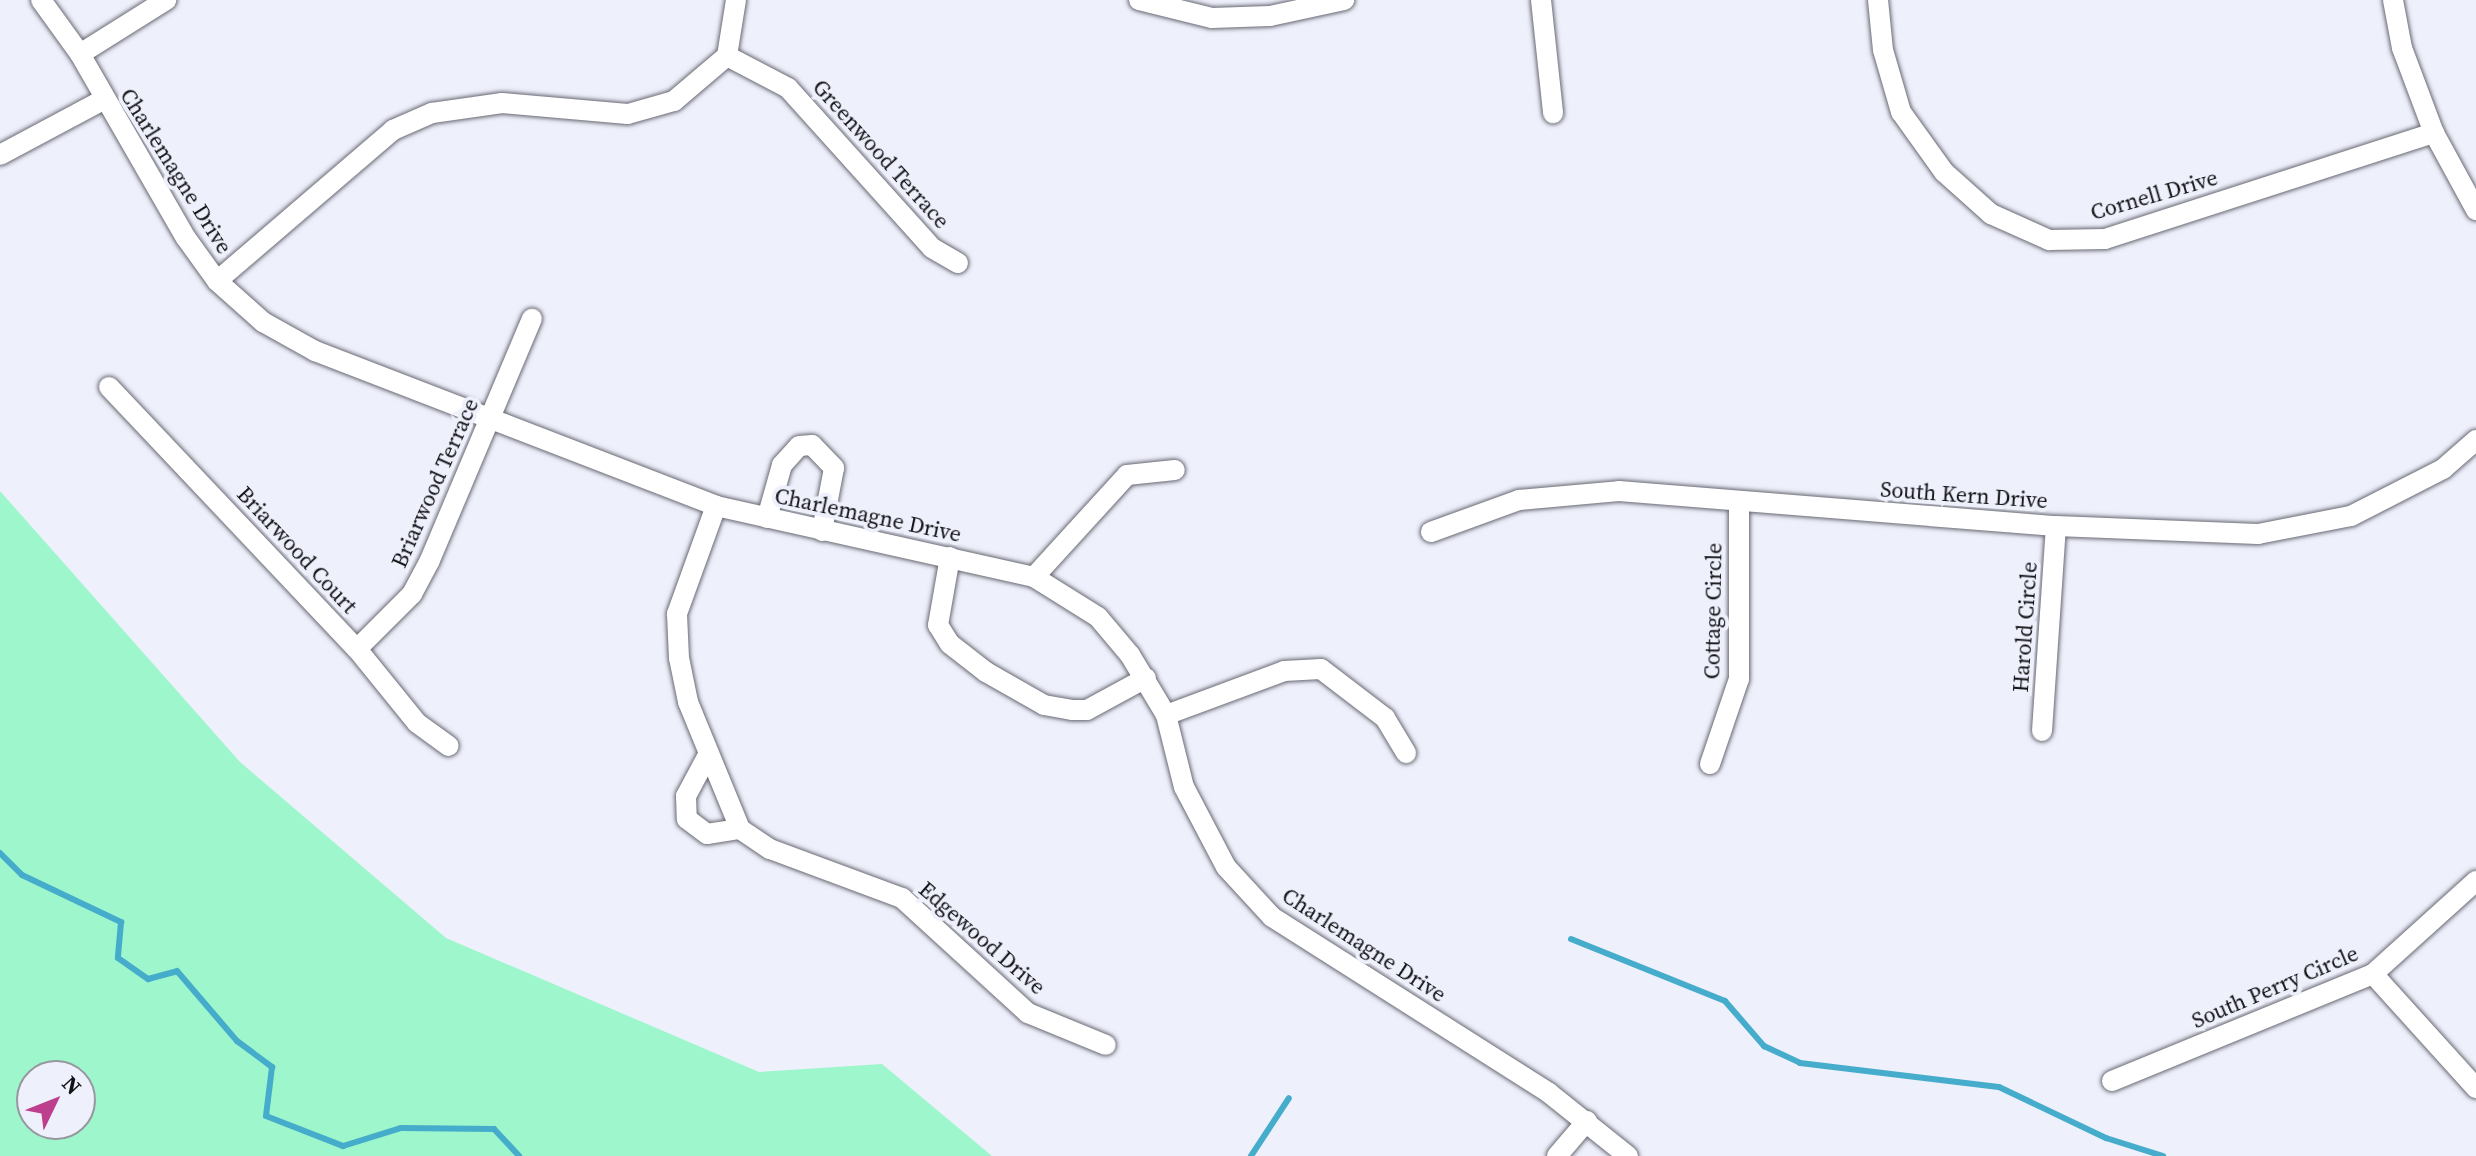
<!DOCTYPE html>
<style>
body{margin:0}
#map{position:relative;width:2476px;height:1156px;overflow:hidden;background:#eef0fb;font-family:"Source Serif 4",serif}
div>[style]{position:absolute}
.green>*{inset:0;background:#9ef6cc}
.stream>*{height:6px;margin:-3px;padding:0 3px;transform-origin:3px;border-radius:3px;background:#46accc}
.roads{filter:drop-shadow(0 0 2px #686973) drop-shadow(0 0 2px #686973)}
.minor>*{height:20px;margin:-10px;padding:0 10px;transform-origin:10px;border-radius:10px;background:#fff}
span{translate:-50% -50%;white-space:nowrap;text-align:center;line-height:1.15;-webkit-text-stroke:8px #eef0fb;paint-order:stroke}
.street-label{font-size:22px;color:#121216}
.north{position:absolute;left:16px;top:1060px;width:80px;height:80px;box-sizing:border-box;background:#eef0fb;border:2px solid #96979f;border-radius:50%;rotate:47deg;font-size:22px;font-weight:700;line-height:32px;text-align:center;color:#121216}
.north::after{content:'';display:block;margin:auto;width:28px;height:36px;background:#bc3e8c;clip-path:polygon(50% 0,100% 100%,50% 72%,0 100%)}
</style>
<div id="map">
<div class="green">
<div style="clip-path:polygon(evenodd,0 491px,240px 762px,446px 938px,759px 1072px,882px 1064px,992px 1156px,0 1156px,0 491px,32px 1076px,80px 1076px,80px 1124px,32px 1124px,32px 1076px)"></div>
</div>
<div class="stream">
<div style="left:0;top:853px;width:31px;rotate:45deg"></div>
<div style="left:22px;top:875px;width:110px;rotate:25.4deg"></div>
<div style="left:121px;top:922px;width:36px;rotate:95deg"></div>
<div style="left:118px;top:958px;width:37px;rotate:35deg"></div>
<div style="left:148px;top:979px;width:30px;rotate:-15deg"></div>
<div style="left:177px;top:971px;width:92px;rotate:49.4deg"></div>
<div style="left:237px;top:1041px;width:44px;rotate:36.6deg"></div>
<div style="left:272px;top:1067px;width:49px;rotate:97deg"></div>
<div style="left:266px;top:1116px;width:83px;rotate:21.3deg"></div>
<div style="left:343px;top:1146px;width:61px;rotate:-17.2deg"></div>
<div style="left:401px;top:1128px;width:93px;rotate:0.6deg"></div>
<div style="left:494px;top:1129px;width:37px;rotate:47deg"></div>
<div style="left:1571px;top:939px;width:166px;rotate:21.9deg"></div>
<div style="left:1725px;top:1001px;width:60px;rotate:49.1deg"></div>
<div style="left:1764px;top:1046px;width:40px;rotate:25deg"></div>
<div style="left:1800px;top:1063px;width:200px;rotate:6.9deg"></div>
<div style="left:1999px;top:1087px;width:119px;rotate:25.5deg"></div>
<div style="left:2106px;top:1138px;width:60px;rotate:17.5deg"></div>
<div style="left:1251px;top:1156px;width:69px;rotate:-56.8deg"></div>
</div>
<div class="roads">
<div class="minor">
<div style="left:41px;top:0;width:67px;rotate:54.2deg"></div>
<div style="left:80px;top:54px;width:212px;rotate:60.1deg"></div>
<div style="left:186px;top:238px;width:53px;rotate:54.2deg"></div>
<div style="left:217px;top:281px;width:62px;rotate:41.7deg"></div>
<div style="left:263px;top:322px;width:60px;rotate:29.1deg"></div>
<div style="left:315px;top:351px;width:430px;rotate:21.1deg"></div>
<div style="left:716px;top:506px;width:326px;rotate:12.6deg"></div>
<div style="left:1034px;top:577px;width:75px;rotate:32deg"></div>
<div style="left:1098px;top:617px;width:50px;rotate:49.9deg"></div>
<div style="left:1130px;top:655px;width:70px;rotate:59deg"></div>
<div style="left:1166px;top:715px;width:74px;rotate:76deg"></div>
<div style="left:1184px;top:787px;width:90px;rotate:62.3deg"></div>
<div style="left:1226px;top:867px;width:68px;rotate:47.4deg"></div>
<div style="left:1272px;top:917px;width:328px;rotate:32.4deg"></div>
<div style="left:1549px;top:1093px;width:101px;rotate:38.6deg"></div>
<div style="left:1139px;top:0;width:75px;rotate:13.9deg"></div>
<div style="left:1212px;top:18px;width:58px;rotate:-2deg"></div>
<div style="left:1270px;top:16px;width:76px;rotate:-12.2deg"></div>
<div style="left:1541px;top:0;width:114px;rotate:83.9deg"></div>
<div style="left:1878px;top:0;width:50px;rotate:84.3deg"></div>
<div style="left:1883px;top:50px;width:65px;rotate:73.8deg"></div>
<div style="left:1901px;top:112px;width:74px;rotate:54.4deg"></div>
<div style="left:1944px;top:172px;width:63px;rotate:41.8deg"></div>
<div style="left:1991px;top:214px;width:64px;rotate:24.1deg"></div>
<div style="left:2049px;top:240px;width:56px;rotate:-1deg"></div>
<div style="left:2105px;top:239px;width:346px;rotate:-17.9deg"></div>
<div style="left:2393px;top:0;width:49px;rotate:79.4deg"></div>
<div style="left:2402px;top:48px;width:91px;rotate:69.4deg"></div>
<div style="left:2434px;top:133px;width:88px;rotate:61.4deg"></div>
<div style="left:80px;top:54px;width:102px;rotate:-32.1deg"></div>
<div style="left:727px;top:56px;width:69px;rotate:27.7deg"></div>
<div style="left:788px;top:88px;width:215px;rotate:48deg"></div>
<div style="left:932px;top:248px;width:30px;rotate:30deg"></div>
<div style="left:0;top:155px;width:117px;rotate:-28.1deg"></div>
<div style="left:217px;top:281px;width:232px;rotate:-40.6deg"></div>
<div style="left:393px;top:130px;width:43px;rotate:-23.6deg"></div>
<div style="left:432px;top:113px;width:71px;rotate:-8.1deg"></div>
<div style="left:502px;top:103px;width:126px;rotate:5deg"></div>
<div style="left:628px;top:114px;width:48px;rotate:-15.8deg"></div>
<div style="left:674px;top:101px;width:70px;rotate:-40.3deg"></div>
<div style="left:727px;top:56px;width:57px;rotate:-80.9deg"></div>
<div style="left:109px;top:387px;width:361px;rotate:46.6deg"></div>
<div style="left:357px;top:649px;width:95px;rotate:51deg"></div>
<div style="left:417px;top:723px;width:39px;rotate:36deg"></div>
<div style="left:716px;top:506px;width:115px;rotate:109.9deg"></div>
<div style="left:677px;top:614px;width:44px;rotate:87.4deg"></div>
<div style="left:679px;top:658px;width:45px;rotate:78.4deg"></div>
<div style="left:688px;top:702px;width:137px;rotate:67.7deg"></div>
<div style="left:740px;top:829px;width:36px;rotate:34deg"></div>
<div style="left:770px;top:849px;width:141px;rotate:20.4deg"></div>
<div style="left:902px;top:898px;width:171px;rotate:42.4deg"></div>
<div style="left:1028px;top:1013px;width:84px;rotate:22.3deg"></div>
<div style="left:767px;top:518px;width:55px;rotate:-74.2deg"></div>
<div style="left:782px;top:465px;width:25px;rotate:-48deg"></div>
<div style="left:799px;top:446px;width:13px;rotate:-4deg"></div>
<div style="left:812px;top:445px;width:32px;rotate:46deg"></div>
<div style="left:834px;top:468px;width:64px;rotate:100.8deg"></div>
<div style="left:1431px;top:532px;width:94px;rotate:-20deg"></div>
<div style="left:1519px;top:500px;width:100px;rotate:-5.1deg"></div>
<div style="left:1619px;top:491px;width:438px;rotate:4.6deg"></div>
<div style="left:2056px;top:526px;width:202px;rotate:2.3deg"></div>
<div style="left:2258px;top:534px;width:95px;rotate:-11deg"></div>
<div style="left:2351px;top:516px;width:103px;rotate:-27.1deg"></div>
<div style="left:2443px;top:469px;width:44px;rotate:-41.3deg"></div>
<div style="left:950px;top:557px;width:69px;rotate:100deg"></div>
<div style="left:938px;top:625px;width:22px;rotate:58deg"></div>
<div style="left:950px;top:644px;width:46px;rotate:37.9deg"></div>
<div style="left:986px;top:672px;width:67px;rotate:29.6deg"></div>
<div style="left:1044px;top:705px;width:28px;rotate:10deg"></div>
<div style="left:1072px;top:710px;width:15px"></div>
<div style="left:1087px;top:710px;width:67px;rotate:-28.5deg"></div>
<div style="left:1034px;top:577px;width:138px;rotate:-47.6deg"></div>
<div style="left:1127px;top:475px;width:48px;rotate:-5.9deg"></div>
<div style="left:357px;top:649px;width:78px;rotate:-45deg"></div>
<div style="left:412px;top:594px;width:38px;rotate:-62deg"></div>
<div style="left:430px;top:560px;width:262px;rotate:-67.1deg"></div>
<div style="left:1166px;top:715px;width:126px;rotate:-20.4deg"></div>
<div style="left:1284px;top:671px;width:37px;rotate:-3deg"></div>
<div style="left:1321px;top:669px;width:81px;rotate:37.4deg"></div>
<div style="left:1385px;top:718px;width:41px;rotate:59deg"></div>
<div style="left:2042px;top:731px;width:205px;rotate:-86.1deg"></div>
<div style="left:708px;top:755px;width:47px;rotate:118.2deg"></div>
<div style="left:686px;top:796px;width:23px;rotate:88deg"></div>
<div style="left:687px;top:819px;width:25px;rotate:37deg"></div>
<div style="left:707px;top:834px;width:33px;rotate:-9deg"></div>
<div style="left:1710px;top:764px;width:90px;rotate:-71.2deg"></div>
<div style="left:1739px;top:679px;width:176px;rotate:-90deg"></div>
<div style="left:2373px;top:974px;width:154px;rotate:47.9deg"></div>
<div style="left:2112px;top:1081px;width:282px;rotate:-22.3deg"></div>
<div style="left:2373px;top:974px;width:139px;rotate:-42.1deg"></div>
<div style="left:1557px;top:1156px;width:46px;rotate:-49.4deg"></div>
</div>
</div>
<div class="street-label">
<span style="left:881px;top:154px;rotate:48deg">Greenwood Terrace</span>
<span style="left:176px;top:171px;rotate:58deg">Charlemagne Drive</span>
<span style="left:2154px;top:195px;rotate:-16deg">Cornell Drive</span>
<span style="left:435px;top:483px;rotate:-66deg">Briarwood Terrace</span>
<span style="left:1964px;top:495px;rotate:4deg">South Kern Drive</span>
<span style="left:868px;top:515px;rotate:12deg">Charlemagne Drive</span>
<span style="left:297px;top:550px;rotate:47deg">Briarwood Court</span>
<span style="left:1713px;top:611px;rotate:-89deg">Cottage Circle</span>
<span style="left:2025px;top:627px;rotate:-86deg">Harold Circle</span>
<span style="left:982px;top:938px;rotate:41deg">Edgewood Drive</span>
<span style="left:1364px;top:945px;rotate:33deg">Charlemagne Drive</span>
<span style="left:2275px;top:987px;rotate:-23deg">South Perry Circle</span>
</div>
<div class="north">N</div>
</div>
